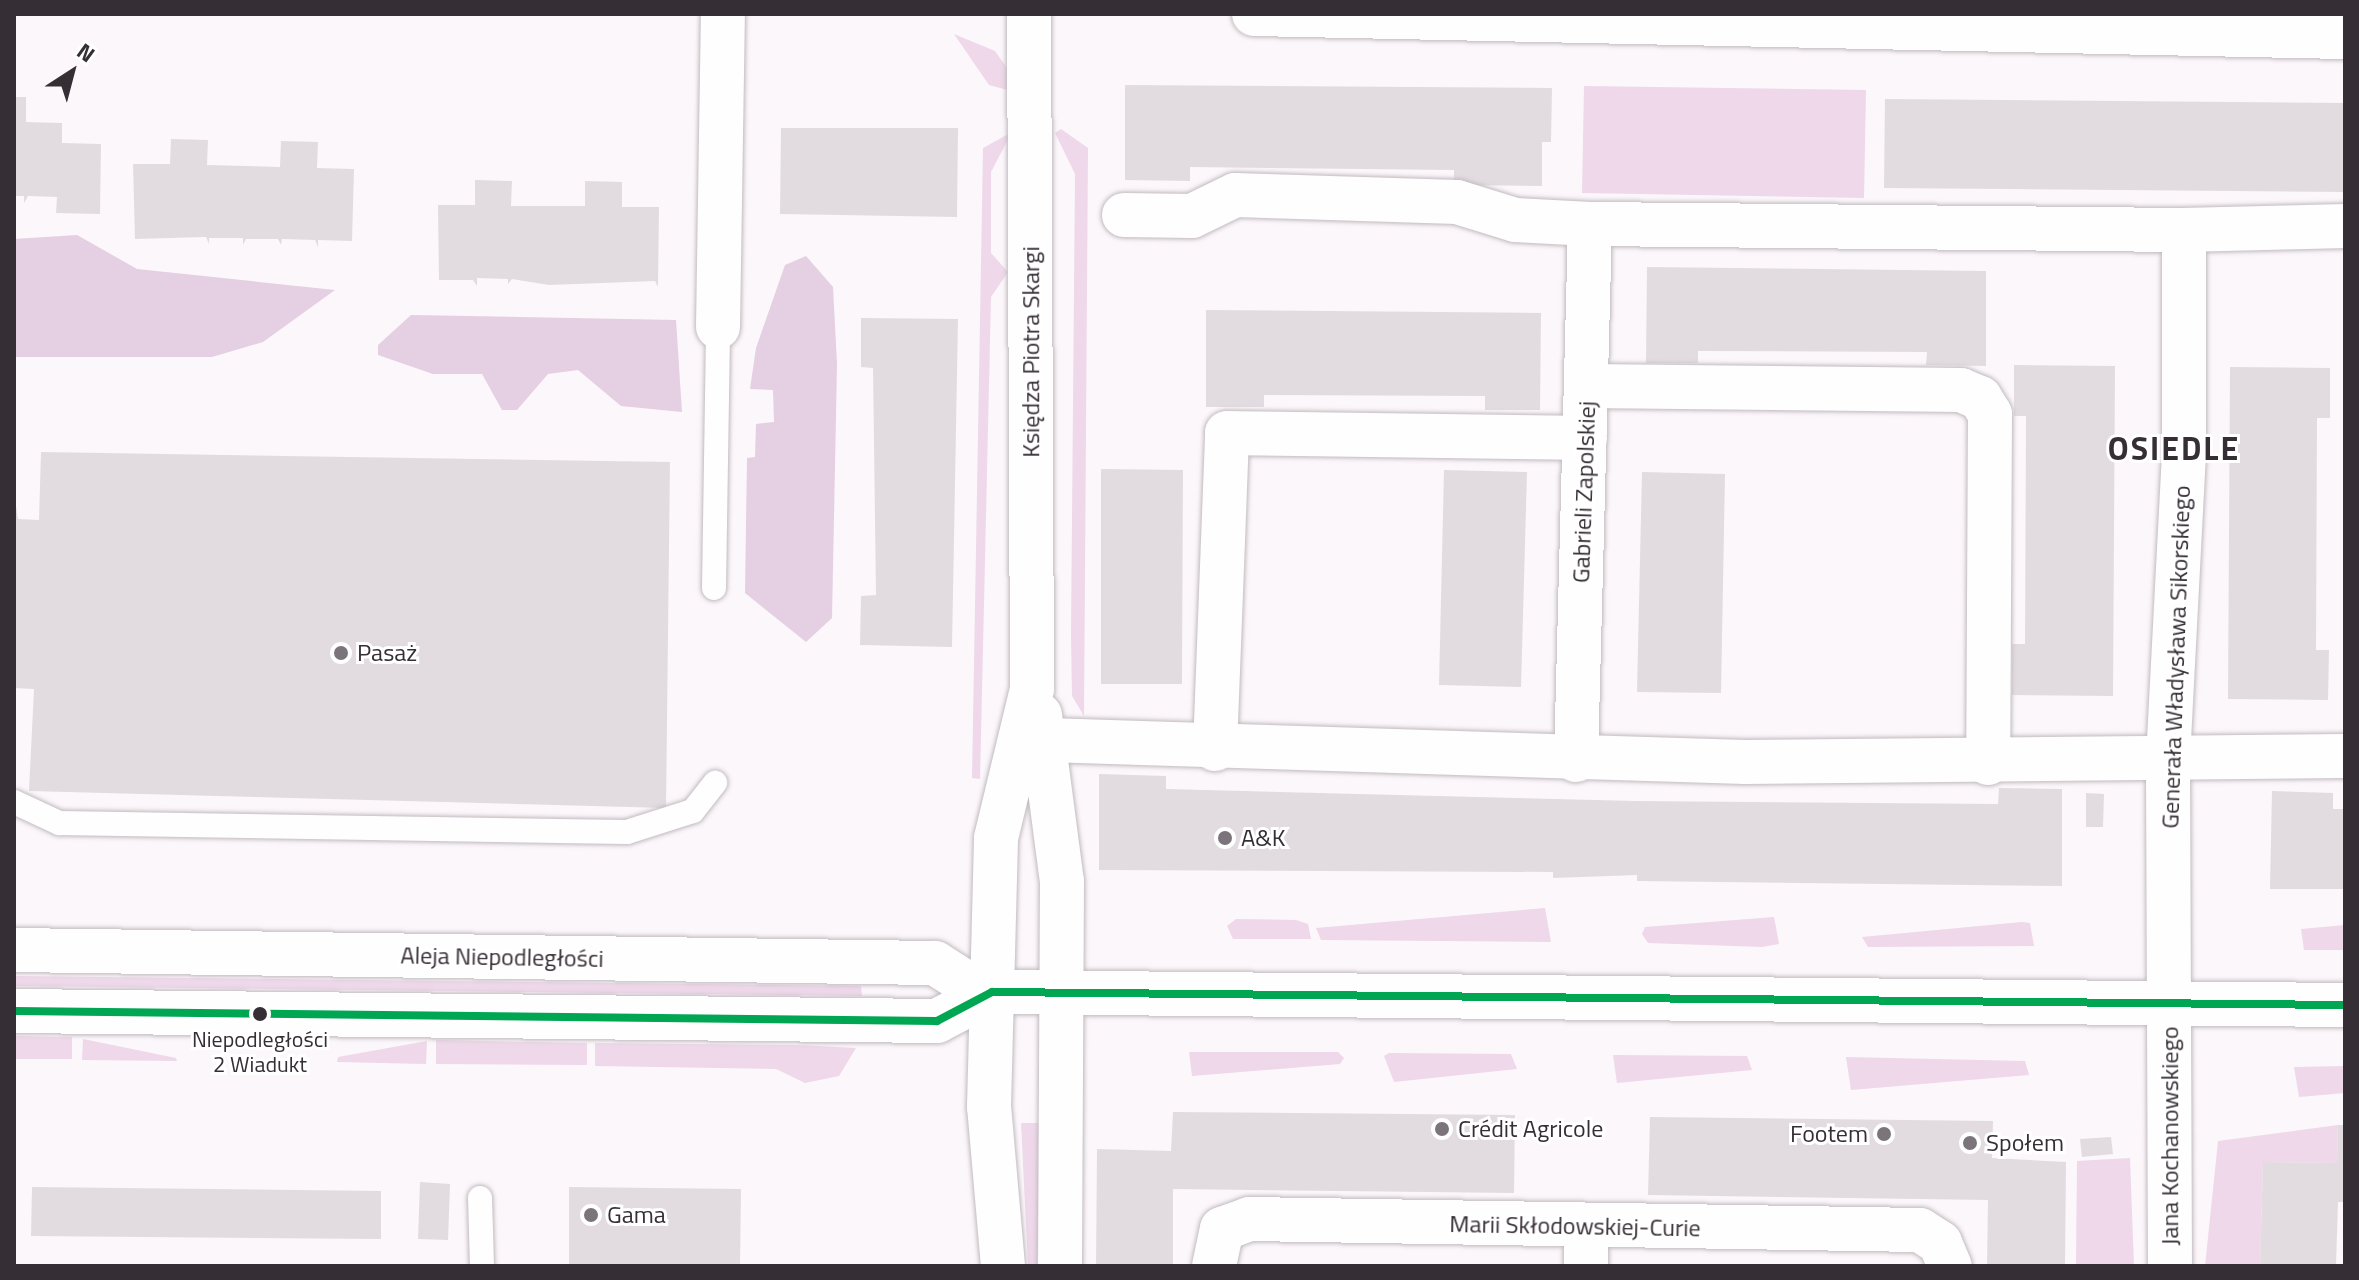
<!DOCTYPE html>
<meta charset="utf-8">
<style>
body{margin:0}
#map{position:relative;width:2359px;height:1280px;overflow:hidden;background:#fcf7fb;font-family:"Titillium Web",sans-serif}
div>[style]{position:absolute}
.green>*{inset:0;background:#eed8ea}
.forest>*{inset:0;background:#e5cfe2}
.building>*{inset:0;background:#e2dce1}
.roads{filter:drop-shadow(0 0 2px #c1bbc0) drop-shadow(0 0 2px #c1bbc0)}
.service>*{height:24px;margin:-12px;padding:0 12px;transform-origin:12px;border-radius:12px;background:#fffefe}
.minor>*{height:44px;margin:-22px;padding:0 22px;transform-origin:22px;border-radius:22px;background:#fffefe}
.tertiary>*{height:44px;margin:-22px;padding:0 22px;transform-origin:22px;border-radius:22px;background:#fffefe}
.bus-1>*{height:8px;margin:-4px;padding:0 4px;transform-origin:4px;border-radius:4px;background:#00a651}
.dots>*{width:22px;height:22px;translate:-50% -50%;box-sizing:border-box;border:4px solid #fff;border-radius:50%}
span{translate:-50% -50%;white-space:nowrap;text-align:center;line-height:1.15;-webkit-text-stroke:6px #fff;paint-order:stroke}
.bus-label{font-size:22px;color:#362e35}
.street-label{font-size:24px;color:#362e35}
.poi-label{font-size:24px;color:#362e35}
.left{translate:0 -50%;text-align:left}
.right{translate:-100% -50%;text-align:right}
.district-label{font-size:32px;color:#362e35;font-weight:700;letter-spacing:2px}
.frame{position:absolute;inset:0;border:16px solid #362e35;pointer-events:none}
.north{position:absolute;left:32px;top:32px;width:80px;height:80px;-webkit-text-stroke:6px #fff;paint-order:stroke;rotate:36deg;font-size:22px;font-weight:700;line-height:32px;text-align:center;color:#362e35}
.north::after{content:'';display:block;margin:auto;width:28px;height:36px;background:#362e35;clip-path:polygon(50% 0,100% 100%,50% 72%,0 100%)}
</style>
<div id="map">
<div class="green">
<div style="clip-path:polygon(954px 34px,995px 51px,1007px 68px,1011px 91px,989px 85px)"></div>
<div style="clip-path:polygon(1584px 86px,1866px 90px,1864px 198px,1582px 193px)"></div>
<div style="clip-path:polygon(1061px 129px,1088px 148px,1084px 716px,1072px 696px,1071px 635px,1075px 174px,1055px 133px)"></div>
<div style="clip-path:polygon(1012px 132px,991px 172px,991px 253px,1008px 272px,991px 297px,980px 779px,972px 778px,983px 148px)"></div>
<div style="clip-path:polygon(1545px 908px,1551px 942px,1321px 940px,1316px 928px)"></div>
<div style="clip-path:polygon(1774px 917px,1779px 944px,1762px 947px,1648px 943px,1642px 934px,1645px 927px)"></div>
<div style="clip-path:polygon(1236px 919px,1296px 920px,1308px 924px,1311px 939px,1233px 939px,1227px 926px)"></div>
<div style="clip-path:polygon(2022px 922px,2030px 923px,2034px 946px,1868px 947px,1862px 937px)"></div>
<div style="clip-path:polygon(2345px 925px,2345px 950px,2304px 950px,2301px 929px)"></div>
<div style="clip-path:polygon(14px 976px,861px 986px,862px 996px,14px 986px)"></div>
<div style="clip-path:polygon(14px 1036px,72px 1037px,72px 1059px,14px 1059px)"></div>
<div style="clip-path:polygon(83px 1039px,176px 1058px,177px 1061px,82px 1060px)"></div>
<div style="clip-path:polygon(436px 1040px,587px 1043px,587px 1065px,436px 1064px)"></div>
<div style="clip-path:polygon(427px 1041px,426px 1064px,337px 1062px,338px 1057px)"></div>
<div style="clip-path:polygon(595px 1043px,797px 1045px,856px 1048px,839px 1076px,805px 1083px,776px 1069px,595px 1066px)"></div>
<div style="clip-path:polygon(1189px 1052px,1338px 1052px,1344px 1058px,1340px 1064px,1192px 1076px)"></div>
<div style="clip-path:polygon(1389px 1053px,1511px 1054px,1517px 1069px,1394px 1082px,1384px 1056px)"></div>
<div style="clip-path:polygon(1613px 1055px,1747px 1056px,1752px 1070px,1617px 1083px)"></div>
<div style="clip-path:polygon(1846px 1057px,2025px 1061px,2029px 1075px,1851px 1090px)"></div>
<div style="clip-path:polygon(2345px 1066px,2345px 1093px,2299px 1097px,2294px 1067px)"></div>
<div style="clip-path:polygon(1021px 1123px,1042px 1123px,1037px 1266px,1028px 1266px)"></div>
<div style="clip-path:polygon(2338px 1125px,2337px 1163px,2263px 1162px,2260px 1266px,2205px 1266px,2218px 1141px)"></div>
<div style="clip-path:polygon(2130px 1158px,2134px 1266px,2076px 1266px,2077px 1161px)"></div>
</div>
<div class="forest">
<div style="clip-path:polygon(77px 235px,137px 269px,335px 290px,263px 342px,212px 357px,14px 357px,14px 239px)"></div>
<div style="clip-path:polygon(806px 256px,833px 287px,837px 364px,832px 618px,806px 642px,745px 593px,747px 458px,755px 457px,756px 424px,774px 422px,773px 390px,750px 389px,756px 348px,785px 265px)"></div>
<div style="clip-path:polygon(411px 315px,676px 320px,682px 412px,621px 406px,578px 370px,548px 374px,517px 410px,502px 410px,482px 374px,433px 374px,378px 355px,378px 345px)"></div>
</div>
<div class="building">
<div style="clip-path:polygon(1125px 85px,1552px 88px,1551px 142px,1542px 142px,1542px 186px,1454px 185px,1454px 170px,1190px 167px,1190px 181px,1125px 180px)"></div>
<div style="clip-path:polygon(14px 97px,26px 97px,26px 122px,62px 123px,62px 143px,101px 144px,100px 214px,56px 213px,57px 197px,28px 196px,24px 203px,24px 196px,14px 196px)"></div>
<div style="clip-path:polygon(1885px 99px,2345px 103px,2345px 192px,1884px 188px)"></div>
<div style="clip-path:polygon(781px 128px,958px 128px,957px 217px,780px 214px)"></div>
<div style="clip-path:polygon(171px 139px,208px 140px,207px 165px,280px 167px,281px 141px,318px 142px,317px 168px,354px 169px,352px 241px,318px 240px,318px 247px,315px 240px,282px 239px,281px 245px,278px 239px,246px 239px,243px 245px,243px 238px,209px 238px,209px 244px,206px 237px,135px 239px,133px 164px,170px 164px)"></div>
<div style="clip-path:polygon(475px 180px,512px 181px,511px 206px,585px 206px,585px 181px,622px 182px,622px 207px,659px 207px,658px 287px,655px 281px,549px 285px,512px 279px,508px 284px,508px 279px,477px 278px,477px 286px,473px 280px,439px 280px,438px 205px,475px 205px)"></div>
<div style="clip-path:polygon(1647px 267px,1986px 271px,1986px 366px,1926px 365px,1927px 352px,1698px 351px,1698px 363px,1646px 363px)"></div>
<div style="clip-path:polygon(1206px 310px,1541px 313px,1540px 410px,1485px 410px,1485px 396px,1264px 395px,1264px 407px,1206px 407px)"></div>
<div style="clip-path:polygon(861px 318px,958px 319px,952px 647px,860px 645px,861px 596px,876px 595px,873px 368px,861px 367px)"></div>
<div style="clip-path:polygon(2014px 365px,2115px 366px,2113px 696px,2012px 695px,2012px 644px,2025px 644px,2026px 416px,2014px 416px)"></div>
<div style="clip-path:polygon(2230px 367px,2330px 368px,2330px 418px,2317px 418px,2316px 650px,2329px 650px,2328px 700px,2228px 699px)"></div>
<div style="clip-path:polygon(41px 452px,670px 462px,666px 808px,29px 791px,34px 689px,14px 688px,14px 492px,18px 519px,39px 520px)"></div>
<div style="clip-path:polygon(1101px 469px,1183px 470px,1182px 684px,1101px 684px)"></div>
<div style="clip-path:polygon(1444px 470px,1527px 472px,1521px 687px,1439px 685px)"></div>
<div style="clip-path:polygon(1642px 472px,1725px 474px,1721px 693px,1637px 692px)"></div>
<div style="clip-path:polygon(1099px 774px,1166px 776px,1166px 789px,1636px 801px,1998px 804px,1999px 788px,2062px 789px,2062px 886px,1637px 881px,1637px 875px,1553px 878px,1553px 872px,1099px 870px)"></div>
<div style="clip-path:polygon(2272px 791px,2333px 793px,2333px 809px,2345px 809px,2345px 889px,2270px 889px)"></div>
<div style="clip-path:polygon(2086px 793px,2104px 794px,2103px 827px,2086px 827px)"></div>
<div style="clip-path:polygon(1173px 1112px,1515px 1115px,1514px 1193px,1173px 1189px,1173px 1266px,1096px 1266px,1097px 1149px,1171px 1151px)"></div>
<div style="clip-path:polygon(1650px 1117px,1993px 1121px,1992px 1158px,2066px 1162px,2065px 1266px,1987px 1266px,1988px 1200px,1648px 1195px)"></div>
<div style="clip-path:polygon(2338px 1125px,2345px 1125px,2345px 1202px,2338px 1202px,2336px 1266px,2260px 1266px,2263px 1162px,2337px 1163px)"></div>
<div style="clip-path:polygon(2111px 1137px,2113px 1154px,2082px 1157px,2080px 1139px)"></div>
<div style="clip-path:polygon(420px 1182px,450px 1184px,448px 1240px,418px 1239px)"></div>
<div style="clip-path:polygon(32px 1187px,381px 1191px,381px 1239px,31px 1236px)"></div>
<div style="clip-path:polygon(569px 1187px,741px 1189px,740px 1266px,569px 1266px)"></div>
</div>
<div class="roads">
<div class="service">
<div style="left:714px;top:588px;width:261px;rotate:-89.1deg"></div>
<div style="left:14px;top:802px;width:50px;rotate:25deg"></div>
<div style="left:59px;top:823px;width:568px;rotate:0.91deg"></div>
<div style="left:627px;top:832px;width:69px;rotate:-17.7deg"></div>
<div style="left:693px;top:811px;width:36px;rotate:-52deg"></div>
<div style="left:480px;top:1198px;width:68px;rotate:88.3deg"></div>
</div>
<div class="minor">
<div style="left:1254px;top:14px;width:1091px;rotate:1.21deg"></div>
<div style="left:1124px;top:215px;width:68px;rotate:0.8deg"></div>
<div style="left:1192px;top:216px;width:48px;rotate:-26deg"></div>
<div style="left:1235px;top:195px;width:222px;rotate:1.8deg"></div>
<div style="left:1457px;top:202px;width:61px;rotate:17.2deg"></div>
<div style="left:1515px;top:220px;width:75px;rotate:3.1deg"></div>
<div style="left:1590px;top:224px;width:594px;rotate:0.58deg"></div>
<div style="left:718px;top:327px;width:313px;rotate:-89.1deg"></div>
<div style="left:1587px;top:386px;width:374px;rotate:0.6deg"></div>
<div style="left:1961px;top:390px;width:21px;rotate:23deg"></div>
<div style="left:1980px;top:398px;width:19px;rotate:58deg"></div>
<div style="left:1990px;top:414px;width:349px;rotate:90.3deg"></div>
<div style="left:1040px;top:715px;width:167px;rotate:82.5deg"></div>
<div style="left:1062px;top:881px;width:385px;rotate:90.3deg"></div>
<div style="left:1047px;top:740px;width:698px;rotate:1.81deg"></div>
<div style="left:1745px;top:762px;width:600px;rotate:-0.57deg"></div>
<div style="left:1215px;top:749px;width:316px;rotate:-87.8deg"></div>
<div style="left:1227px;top:433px;width:358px;rotate:0.8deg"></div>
<div style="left:1576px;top:760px;width:536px;rotate:-88.5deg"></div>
<div style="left:1003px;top:1266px;width:160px;rotate:-95deg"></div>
<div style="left:989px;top:1107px;width:269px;rotate:-88.5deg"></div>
<div style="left:996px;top:838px;width:153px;rotate:-76.4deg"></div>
<div style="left:1032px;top:689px;width:675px;rotate:-90.25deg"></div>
<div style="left:1214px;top:1266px;width:38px;rotate:-78deg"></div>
<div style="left:1222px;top:1229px;width:29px;rotate:-20deg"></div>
<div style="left:1249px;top:1219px;width:671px;rotate:0.94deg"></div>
<div style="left:1920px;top:1230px;width:24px;rotate:33deg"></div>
<div style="left:1940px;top:1243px;width:25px;rotate:67deg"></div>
<div style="left:1586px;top:1266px;width:39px;rotate:-90deg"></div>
<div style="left:2170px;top:1266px;width:507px;rotate:-90.23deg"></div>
<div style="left:2168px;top:759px;width:308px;rotate:-87deg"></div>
<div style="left:2184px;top:451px;width:221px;rotate:-90deg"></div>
<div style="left:2184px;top:230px;width:161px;rotate:-1.4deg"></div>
</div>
<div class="tertiary">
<div style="left:14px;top:950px;width:921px;rotate:0.81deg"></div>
<div style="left:935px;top:963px;width:56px;rotate:32.6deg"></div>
<div style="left:14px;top:1011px;width:923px;rotate:0.62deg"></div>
<div style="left:937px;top:1021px;width:62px;rotate:-27.8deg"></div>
<div style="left:992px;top:992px;width:1353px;rotate:0.55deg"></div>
</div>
</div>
<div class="bus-1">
<div style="left:14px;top:1011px;width:923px;rotate:0.62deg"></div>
<div style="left:937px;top:1021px;width:62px;rotate:-27.8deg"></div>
<div style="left:992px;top:992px;width:1353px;rotate:0.55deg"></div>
</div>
<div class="dots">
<div style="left:341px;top:653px;background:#7b747a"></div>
<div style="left:1225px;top:838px;background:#7b747a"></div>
<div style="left:260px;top:1014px;background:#362e35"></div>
<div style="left:1442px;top:1129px;background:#7b747a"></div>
<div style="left:1884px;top:1134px;background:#7b747a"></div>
<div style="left:1970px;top:1143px;background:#7b747a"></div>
<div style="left:591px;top:1215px;background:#7b747a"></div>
</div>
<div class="bus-label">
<span style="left:260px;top:1052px">Niepodległości<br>2 Wiadukt</span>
</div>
<div class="street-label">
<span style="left:1031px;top:352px;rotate:-90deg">Księdza Piotra Skargi</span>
<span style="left:1584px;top:492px;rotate:-88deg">Gabrieli Zapolskiej</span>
<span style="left:2176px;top:657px;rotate:-88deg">Generała Władysława Sikorskiego</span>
<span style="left:502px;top:957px;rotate:1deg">Aleja Niepodległości</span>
<span style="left:2170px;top:1136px;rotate:-90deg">Jana Kochanowskiego</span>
<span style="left:1575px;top:1226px;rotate:1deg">Marii Skłodowskiej-Curie</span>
</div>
<div class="poi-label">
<span class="left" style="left:357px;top:653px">Pasaż</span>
<span class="left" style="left:1241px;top:838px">A&amp;K</span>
<span class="left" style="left:1458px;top:1129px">Crédit Agricole</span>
<span class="right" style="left:1868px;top:1134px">Footem</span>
<span class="left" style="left:1986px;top:1143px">Społem</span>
<span class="left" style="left:607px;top:1215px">Gama</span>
</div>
<div class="district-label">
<span style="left:2174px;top:448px">OSIEDLE</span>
</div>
<div class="frame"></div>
<div class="north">N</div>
</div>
